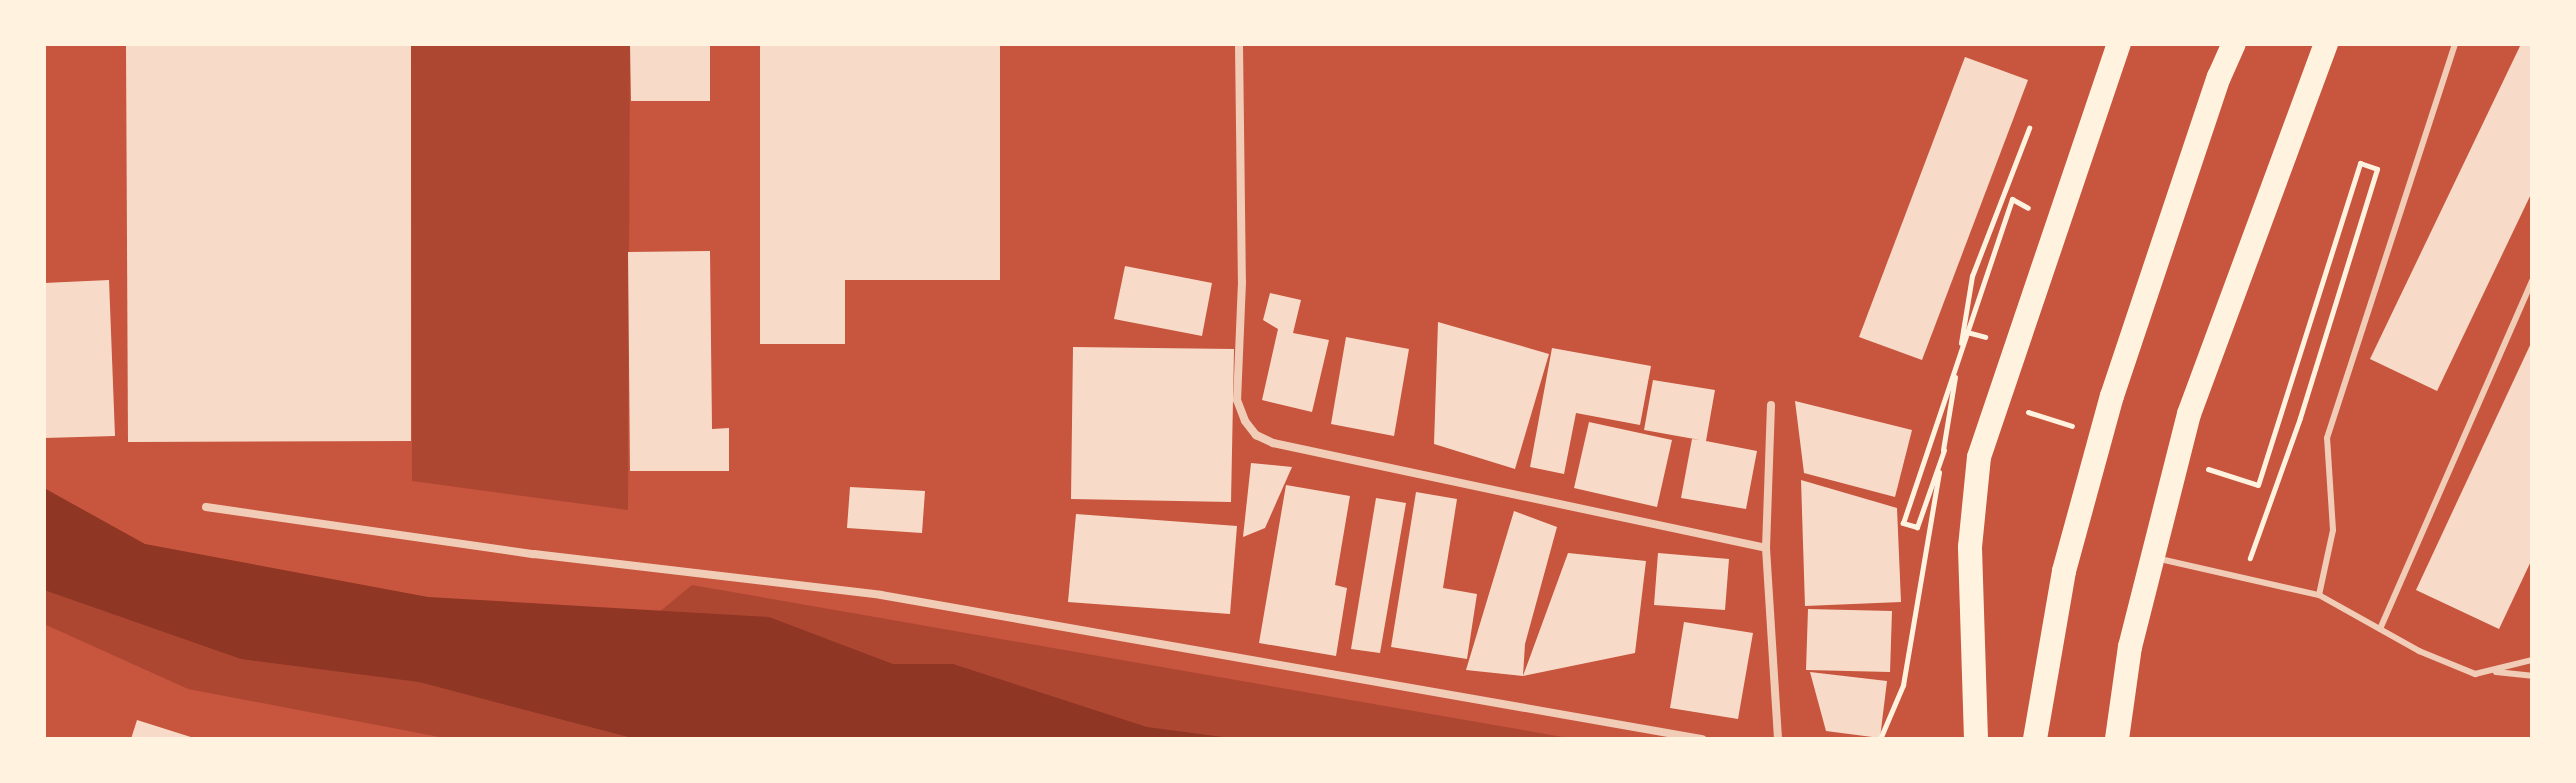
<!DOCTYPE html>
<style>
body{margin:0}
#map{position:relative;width:2576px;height:783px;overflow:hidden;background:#c8553d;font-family:"PT Serif",serif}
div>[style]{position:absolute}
.green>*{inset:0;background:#ae4732}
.water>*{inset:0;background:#8f3625}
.building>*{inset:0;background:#f7dbc8}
.path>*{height:5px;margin:-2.5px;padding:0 2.5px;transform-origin:2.5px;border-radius:2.5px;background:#fff3e0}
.service>*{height:6px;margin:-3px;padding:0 3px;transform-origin:3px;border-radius:3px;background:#f1ccb7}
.minor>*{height:8px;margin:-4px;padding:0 4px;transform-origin:4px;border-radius:4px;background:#f1ccb7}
.motorway>*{height:24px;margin:-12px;padding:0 12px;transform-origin:12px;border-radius:12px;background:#fff3e0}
span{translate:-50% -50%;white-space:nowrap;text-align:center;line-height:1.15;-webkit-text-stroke:7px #fff3e0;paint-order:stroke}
.frame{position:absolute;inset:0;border:46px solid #fff3e0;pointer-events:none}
</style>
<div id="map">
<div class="green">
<div style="clip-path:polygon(411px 44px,630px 44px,628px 510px,412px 481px)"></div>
<div style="clip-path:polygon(44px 562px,840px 739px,450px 739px,188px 689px,44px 624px)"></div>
<div style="clip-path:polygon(692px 585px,1574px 739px,1193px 739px,608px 654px)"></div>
</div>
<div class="water">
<div style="clip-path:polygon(44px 488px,145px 544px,428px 597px,769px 617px,893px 664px,953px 664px,1147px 727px,1238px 739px,636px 739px,419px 682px,241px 659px,44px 590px)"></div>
</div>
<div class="building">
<div style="clip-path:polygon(126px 44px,411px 44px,411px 441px,128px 442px)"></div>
<div style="clip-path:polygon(630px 44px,710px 44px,710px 101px,631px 101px)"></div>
<div style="clip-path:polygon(760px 44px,1000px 44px,1000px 280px,845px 280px,845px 344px,760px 344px)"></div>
<div style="clip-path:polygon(2521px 44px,2532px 44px,2532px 192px,2437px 391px,2370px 359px)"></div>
<div style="clip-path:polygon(1965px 57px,2028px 80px,1922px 360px,1859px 337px)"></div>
<div style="clip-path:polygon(710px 251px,712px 429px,729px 428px,729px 471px,630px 471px,628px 252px)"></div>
<div style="clip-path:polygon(1125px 266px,1212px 283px,1202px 336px,1114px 319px)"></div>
<div style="clip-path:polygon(109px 280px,115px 436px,44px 438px,44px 283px)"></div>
<div style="clip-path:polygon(1270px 293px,1301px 300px,1293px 333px,1329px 340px,1312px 412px,1262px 400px,1278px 329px,1263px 320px)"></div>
<div style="clip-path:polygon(1438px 322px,1549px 354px,1515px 469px,1434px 444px)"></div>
<div style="clip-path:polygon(1346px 337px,1409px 349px,1394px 436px,1331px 424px)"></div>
<div style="clip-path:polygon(2532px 341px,2532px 559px,2499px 629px,2416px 590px)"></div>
<div style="clip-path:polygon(1073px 347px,1234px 349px,1231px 502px,1071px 499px)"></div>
<div style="clip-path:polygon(1552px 348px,1651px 366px,1640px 425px,1576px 413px,1564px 474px,1530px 467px)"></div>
<div style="clip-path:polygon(1653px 380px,1715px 390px,1706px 441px,1757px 451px,1746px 509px,1681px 498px,1692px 439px,1700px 440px,1644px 430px)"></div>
<div style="clip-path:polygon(1795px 401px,1912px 430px,1895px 497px,1804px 473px)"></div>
<div style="clip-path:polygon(1589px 422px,1672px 440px,1657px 507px,1574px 488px)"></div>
<div style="clip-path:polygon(1251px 463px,1292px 467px,1265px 528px,1243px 537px)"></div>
<div style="clip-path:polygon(1801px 480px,1897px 508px,1901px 602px,1805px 606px)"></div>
<div style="clip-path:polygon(1286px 485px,1350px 496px,1335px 585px,1347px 588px,1336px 656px,1259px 643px)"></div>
<div style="clip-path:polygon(850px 487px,925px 491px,922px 533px,847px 528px)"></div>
<div style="clip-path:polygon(1416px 492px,1457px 499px,1443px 588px,1477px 594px,1467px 659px,1391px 647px)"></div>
<div style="clip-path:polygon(1376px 498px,1406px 503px,1380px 653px,1351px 649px)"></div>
<div style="clip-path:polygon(1514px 511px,1557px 527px,1525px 644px,1523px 676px,1568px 553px,1646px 561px,1635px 653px,1523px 676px,1466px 670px)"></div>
<div style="clip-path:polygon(1076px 514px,1237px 526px,1230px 614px,1068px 602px)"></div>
<div style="clip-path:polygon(1658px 553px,1729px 559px,1725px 610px,1654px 605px)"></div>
<div style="clip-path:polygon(1808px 609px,1892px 611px,1890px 672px,1806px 670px)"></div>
<div style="clip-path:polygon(1684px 622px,1753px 633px,1738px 719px,1670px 708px)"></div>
<div style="clip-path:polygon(1810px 672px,1887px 681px,1880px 738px,1826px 731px)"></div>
<div style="clip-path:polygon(137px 720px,194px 738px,194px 739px,131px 739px)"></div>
</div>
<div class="path">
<div style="left:1963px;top:331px;width:23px;rotate:15deg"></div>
<div style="left:1961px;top:343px;width:68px;rotate:-80.7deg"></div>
<div style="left:1972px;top:276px;width:159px;rotate:-68.9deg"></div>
<div style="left:2028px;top:412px;width:46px;rotate:17.7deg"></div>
<div style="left:1943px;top:450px;width:74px;rotate:-80.7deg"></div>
<div style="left:1944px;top:450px;width:82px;rotate:109.3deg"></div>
<div style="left:1917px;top:527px;width:15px;rotate:-164deg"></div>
<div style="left:1903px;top:523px;width:342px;rotate:-71.4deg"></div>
<div style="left:2012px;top:199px;width:18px;rotate:29deg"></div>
<div style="left:2208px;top:469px;width:52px;rotate:17.7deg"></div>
<div style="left:2258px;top:485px;width:338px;rotate:-72.4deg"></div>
<div style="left:2360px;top:163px;width:18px;rotate:19deg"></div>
<div style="left:2377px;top:169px;width:261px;rotate:107.2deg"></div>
<div style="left:2300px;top:418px;width:149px;rotate:109.7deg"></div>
<div style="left:1880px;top:739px;width:59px;rotate:-66.9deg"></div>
<div style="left:1903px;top:685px;width:216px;rotate:-80.4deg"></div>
</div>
<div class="service">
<div style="left:2160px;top:559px;width:163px;rotate:12.8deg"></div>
<div style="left:2319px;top:595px;width:66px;rotate:-77.8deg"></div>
<div style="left:2333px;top:530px;width:92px;rotate:-93.7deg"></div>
<div style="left:2327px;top:438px;width:414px;rotate:-72deg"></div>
<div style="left:2319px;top:595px;width:115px;rotate:29.2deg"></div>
<div style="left:2419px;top:651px;width:61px;rotate:22.3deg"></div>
<div style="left:2475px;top:674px;width:59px;rotate:-13.8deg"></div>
<div style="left:2380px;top:629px;width:380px;rotate:-66.4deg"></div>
<div style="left:2496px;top:672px;width:36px;rotate:6deg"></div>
</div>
<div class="minor">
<div style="left:1239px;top:44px;width:238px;rotate:89.3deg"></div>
<div style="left:1242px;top:282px;width:118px;rotate:92.4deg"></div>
<div style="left:1237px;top:400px;width:22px;rotate:69deg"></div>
<div style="left:1245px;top:421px;width:18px;rotate:52deg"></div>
<div style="left:1256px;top:435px;width:19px;rotate:25deg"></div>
<div style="left:1273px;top:443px;width:504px;rotate:12.02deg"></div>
<div style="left:1771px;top:405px;width:143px;rotate:92deg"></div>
<div style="left:1766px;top:548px;width:191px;rotate:86.4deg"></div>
<div style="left:206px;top:507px;width:331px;rotate:8.2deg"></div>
<div style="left:534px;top:554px;width:349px;rotate:6.7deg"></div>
<div style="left:881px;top:595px;width:834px;rotate:9.95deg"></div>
</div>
<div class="motorway">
<div style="left:1976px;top:739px;width:192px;rotate:-91.8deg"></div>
<div style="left:1970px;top:547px;width:90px;rotate:-84.3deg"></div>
<div style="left:1979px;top:457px;width:436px;rotate:-71.3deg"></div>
<div style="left:2035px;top:739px;width:170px;rotate:-80.2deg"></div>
<div style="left:2064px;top:571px;width:181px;rotate:-74.7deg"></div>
<div style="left:2112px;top:396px;width:336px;rotate:-71.5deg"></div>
<div style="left:2219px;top:77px;width:36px;rotate:-66deg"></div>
<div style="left:2117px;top:739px;width:93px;rotate:-82deg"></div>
<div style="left:2130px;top:647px;width:240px;rotate:-75.8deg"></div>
<div style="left:2189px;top:414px;width:395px;rotate:-69.7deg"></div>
</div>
<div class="frame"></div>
</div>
